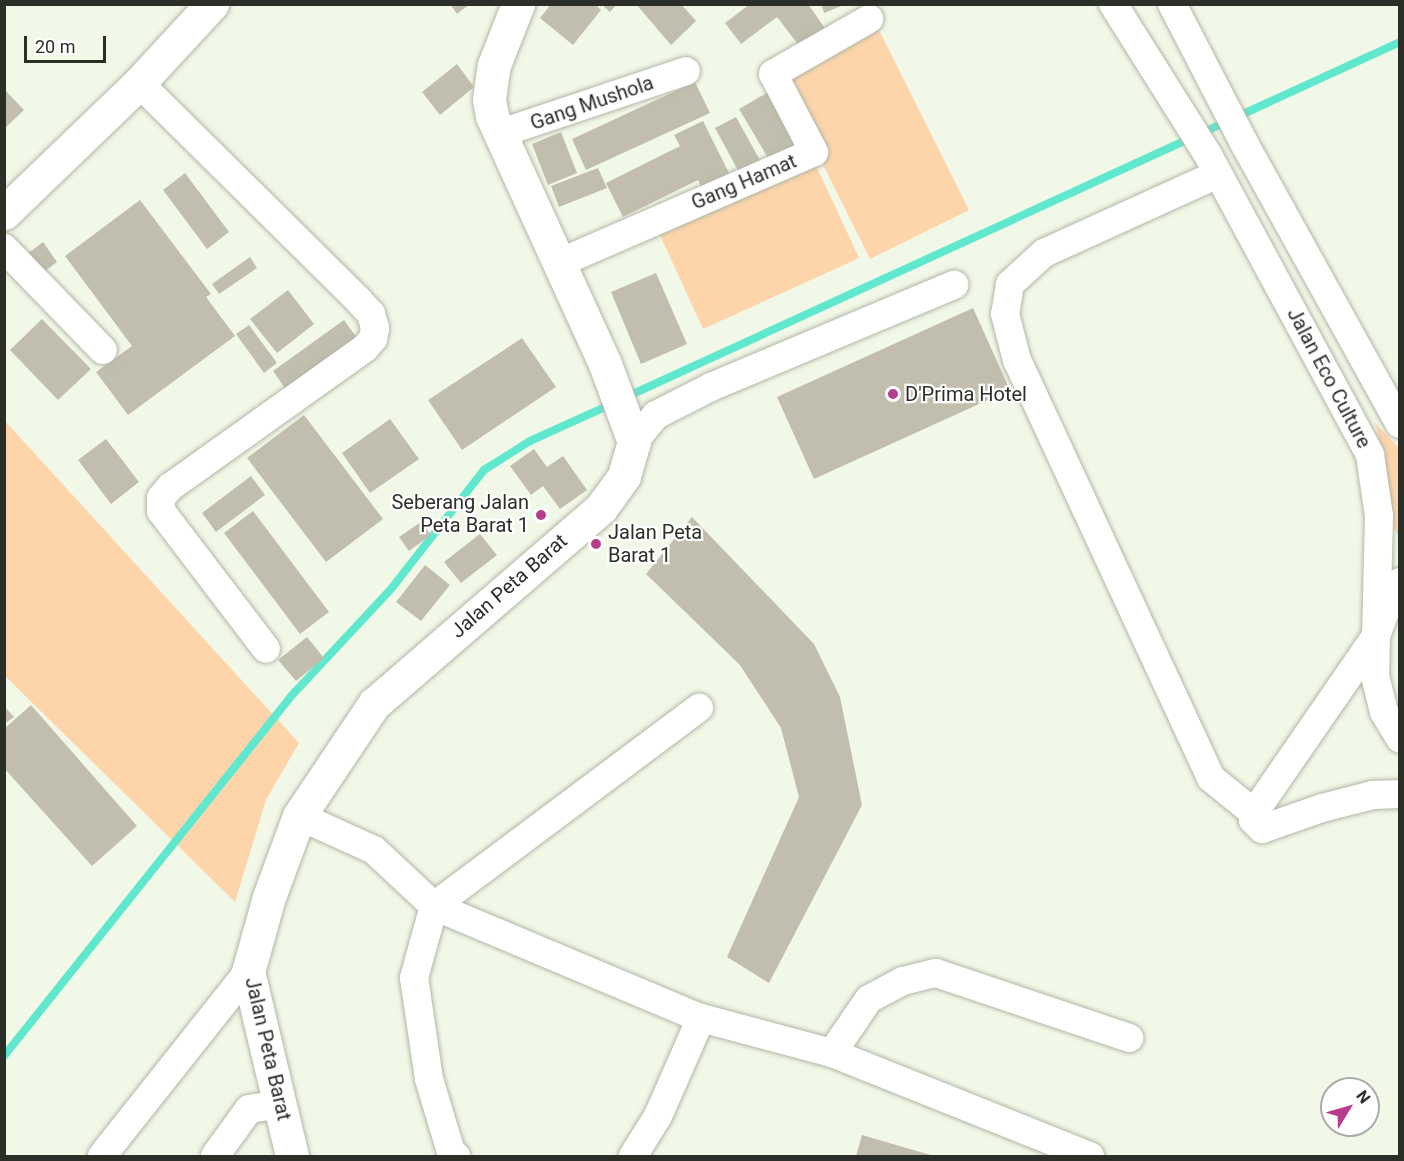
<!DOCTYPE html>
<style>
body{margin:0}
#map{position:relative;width:1404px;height:1161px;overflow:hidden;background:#f2f8e7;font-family:Roboto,sans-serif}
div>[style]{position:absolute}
.green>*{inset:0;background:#fed5ab}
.stream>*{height:8px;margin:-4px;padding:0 4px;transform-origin:4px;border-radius:4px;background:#60e8cf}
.building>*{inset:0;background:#c2beae}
.roads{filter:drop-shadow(0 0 2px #b2b7a7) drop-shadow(0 0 2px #b2b7a7)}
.minor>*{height:28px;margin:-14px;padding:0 14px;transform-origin:14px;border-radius:14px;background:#fff}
.major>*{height:33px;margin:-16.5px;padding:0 16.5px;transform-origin:16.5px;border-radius:16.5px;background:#fff}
.dots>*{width:16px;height:16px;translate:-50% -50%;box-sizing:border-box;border:3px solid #fff;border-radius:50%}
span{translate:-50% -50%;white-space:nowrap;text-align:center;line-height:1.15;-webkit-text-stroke:4.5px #fff;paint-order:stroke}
.street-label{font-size:20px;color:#2c2e28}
.poi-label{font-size:20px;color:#2c2e28}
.left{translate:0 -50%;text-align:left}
.right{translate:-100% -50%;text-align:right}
.frame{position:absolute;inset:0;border:6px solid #2c2e28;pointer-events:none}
.north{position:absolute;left:1320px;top:1077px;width:60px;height:60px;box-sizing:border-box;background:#fff;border:2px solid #ababa9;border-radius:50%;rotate:53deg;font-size:16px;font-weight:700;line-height:24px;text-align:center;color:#2c2e28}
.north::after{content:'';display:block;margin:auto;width:21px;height:27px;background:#b73c8d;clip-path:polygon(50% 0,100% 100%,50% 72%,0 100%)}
.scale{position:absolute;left:24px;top:36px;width:82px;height:27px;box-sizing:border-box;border:3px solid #2c2e28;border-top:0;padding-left:8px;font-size:18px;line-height:21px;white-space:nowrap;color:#2c2e28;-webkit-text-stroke:4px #fff;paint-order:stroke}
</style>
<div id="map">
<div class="green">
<div style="clip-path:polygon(876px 24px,969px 210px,870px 259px,777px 73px)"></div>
<div style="clip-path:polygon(814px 161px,859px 258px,703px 329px,659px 233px)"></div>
<div style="clip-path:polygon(5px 421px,299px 743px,266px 800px,235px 902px,5px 676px)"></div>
<div style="clip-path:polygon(1375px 423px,1399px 448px,1399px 535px,1393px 529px,1386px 468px)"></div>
</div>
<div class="stream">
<div style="left:624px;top:398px;width:854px;rotate:-24.64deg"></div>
<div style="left:4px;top:1056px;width:465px;rotate:-51.4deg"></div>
<div style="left:294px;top:693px;width:142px;rotate:-47deg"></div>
<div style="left:391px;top:589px;width:151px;rotate:-52deg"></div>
<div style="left:484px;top:470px;width:54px;rotate:-32.2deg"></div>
<div style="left:530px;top:441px;width:90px;rotate:-24.3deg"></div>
</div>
<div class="building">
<div style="clip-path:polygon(450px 4px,470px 4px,457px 14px)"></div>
<div style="clip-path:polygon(551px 4px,595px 4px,601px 10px,573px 45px,540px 18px)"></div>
<div style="clip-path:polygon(601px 4px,617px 4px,610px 12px)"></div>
<div style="clip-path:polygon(636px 4px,681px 4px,696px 21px,671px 45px)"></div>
<div style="clip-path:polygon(750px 4px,808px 4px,829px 34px,804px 52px,777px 17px,741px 44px,725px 23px)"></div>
<div style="clip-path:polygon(821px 4px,844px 4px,844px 5px,824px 13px)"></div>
<div style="clip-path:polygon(457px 64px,474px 87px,440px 115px,422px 92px)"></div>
<div style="clip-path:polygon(695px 82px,710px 113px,586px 170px,572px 139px)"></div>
<div style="clip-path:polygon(777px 87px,810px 144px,773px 166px,739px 109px)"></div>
<div style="clip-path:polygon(4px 89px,24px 110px,4px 129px)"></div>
<div style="clip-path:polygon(736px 117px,761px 162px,740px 174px,715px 128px)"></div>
<div style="clip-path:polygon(703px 121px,734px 183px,706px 197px,698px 180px,623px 217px,606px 183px,680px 146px,674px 135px)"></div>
<div style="clip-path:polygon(561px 132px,577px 173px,548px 185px,532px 144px)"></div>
<div style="clip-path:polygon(598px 168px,607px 188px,559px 207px,551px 186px)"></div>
<div style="clip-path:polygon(185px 173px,229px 232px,207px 249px,163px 190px)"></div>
<div style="clip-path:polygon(140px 200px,211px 294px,206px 297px,235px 336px,128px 415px,96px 372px,132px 346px,65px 256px)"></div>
<div style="clip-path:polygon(43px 242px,57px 262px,41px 274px,26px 255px)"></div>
<div style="clip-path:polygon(250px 257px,257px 268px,219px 294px,212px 284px)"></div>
<div style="clip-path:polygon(656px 273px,687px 344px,641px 364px,611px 292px)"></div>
<div style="clip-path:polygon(288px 290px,314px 324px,277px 353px,250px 319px)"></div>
<div style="clip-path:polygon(973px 308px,1010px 390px,814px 479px,777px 397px)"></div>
<div style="clip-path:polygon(42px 319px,91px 369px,58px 400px,10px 350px)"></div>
<div style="clip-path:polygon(344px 320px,357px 338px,285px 388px,273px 371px)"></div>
<div style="clip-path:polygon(249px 325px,277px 363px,264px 373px,236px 334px)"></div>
<div style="clip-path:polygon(522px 338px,556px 387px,462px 450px,428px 400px)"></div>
<div style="clip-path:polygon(304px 415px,383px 519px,326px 562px,247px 458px)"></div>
<div style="clip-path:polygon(390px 419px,419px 459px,370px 493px,342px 453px)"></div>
<div style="clip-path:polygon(106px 439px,139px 482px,111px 504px,78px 460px)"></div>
<div style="clip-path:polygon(534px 449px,547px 467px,563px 456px,587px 490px,560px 509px,543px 486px,531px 495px,510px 466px)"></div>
<div style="clip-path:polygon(251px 476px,265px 495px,216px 532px,202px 513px)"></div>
<div style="clip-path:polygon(253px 511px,329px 612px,300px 634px,224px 533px)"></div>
<div style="clip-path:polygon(692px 517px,814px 644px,840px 697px,862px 805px,769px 983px,727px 957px,799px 797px,781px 728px,740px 665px,646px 574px)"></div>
<div style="clip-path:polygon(421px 522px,431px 535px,409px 551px,399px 537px)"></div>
<div style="clip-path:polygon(480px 534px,497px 555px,461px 583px,444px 562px)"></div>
<div style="clip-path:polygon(425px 565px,450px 585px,421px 621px,396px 602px)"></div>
<div style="clip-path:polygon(307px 637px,324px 658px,296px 681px,278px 660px)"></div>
<div style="clip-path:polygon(31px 705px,137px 826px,92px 866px,4px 768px,4px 729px)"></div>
<div style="clip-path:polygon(4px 706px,14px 717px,4px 724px)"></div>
<div style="clip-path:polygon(862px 1135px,934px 1156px,856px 1156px)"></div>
</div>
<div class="roads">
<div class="minor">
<div style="left:1113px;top:4px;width:178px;rotate:57.8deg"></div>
<div style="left:1208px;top:155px;width:341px;rotate:61.6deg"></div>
<div style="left:1370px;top:455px;width:62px;rotate:81.6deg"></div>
<div style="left:1379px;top:516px;width:120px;rotate:91.4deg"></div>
<div style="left:1376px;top:636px;width:215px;rotate:124.6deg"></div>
<div style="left:1254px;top:813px;width:7px;rotate:98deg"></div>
<div style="left:1253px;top:820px;width:13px;rotate:45deg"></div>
<div style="left:1262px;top:829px;width:64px;rotate:-19.3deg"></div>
<div style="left:1322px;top:808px;width:53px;rotate:-14.3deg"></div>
<div style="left:1373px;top:795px;width:27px;rotate:-2deg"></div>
<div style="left:1172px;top:4px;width:157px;rotate:62.6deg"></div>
<div style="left:1244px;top:143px;width:321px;rotate:61deg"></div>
<div style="left:139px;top:83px;width:310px;rotate:44.7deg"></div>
<div style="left:359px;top:301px;width:18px;rotate:47deg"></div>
<div style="left:371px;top:314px;width:15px;rotate:74deg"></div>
<div style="left:375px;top:328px;width:11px;rotate:100deg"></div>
<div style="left:373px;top:339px;width:12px;rotate:132deg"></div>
<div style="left:365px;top:348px;width:239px;rotate:144.5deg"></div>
<div style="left:170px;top:487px;width:14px;rotate:129deg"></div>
<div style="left:161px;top:498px;width:13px;rotate:90deg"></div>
<div style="left:161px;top:511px;width:173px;rotate:52.7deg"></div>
<div style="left:498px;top:134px;width:198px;rotate:-18.5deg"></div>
<div style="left:1218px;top:174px;width:191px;rotate:155.6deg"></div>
<div style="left:1044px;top:253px;width:46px;rotate:137.6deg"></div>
<div style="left:1010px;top:284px;width:30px;rotate:99deg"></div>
<div style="left:1005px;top:314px;width:48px;rotate:75.4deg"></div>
<div style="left:1017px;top:360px;width:461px;rotate:65.1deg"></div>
<div style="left:1211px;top:778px;width:55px;rotate:39.1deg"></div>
<div style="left:4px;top:248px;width:142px;rotate:45.9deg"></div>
<div style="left:559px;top:263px;width:278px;rotate:-23.5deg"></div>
<div style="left:814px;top:152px;width:88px;rotate:-117.7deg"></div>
<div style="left:773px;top:74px;width:111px;rotate:-29.8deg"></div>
<div style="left:634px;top:442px;width:35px;rotate:-51deg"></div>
<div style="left:656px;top:415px;width:62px;rotate:-27deg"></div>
<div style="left:711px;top:387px;width:264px;rotate:-22.8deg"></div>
<div style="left:1400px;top:582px;width:14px;rotate:126deg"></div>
<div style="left:1392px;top:593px;width:46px;rotate:110.4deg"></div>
<div style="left:1376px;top:636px;width:40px;rotate:91.4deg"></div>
<div style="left:1375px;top:676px;width:37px;rotate:76deg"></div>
<div style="left:1384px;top:712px;width:31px;rotate:59deg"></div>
<div style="left:299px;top:816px;width:82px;rotate:24.4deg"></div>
<div style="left:374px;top:850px;width:82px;rotate:43deg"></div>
<div style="left:434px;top:906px;width:290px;rotate:22.8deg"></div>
<div style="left:701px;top:1018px;width:136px;rotate:15deg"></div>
<div style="left:832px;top:1053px;width:278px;rotate:21.8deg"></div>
<div style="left:832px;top:1053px;width:65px;rotate:-55.6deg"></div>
<div style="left:869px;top:999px;width:38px;rotate:-28deg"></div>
<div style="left:903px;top:981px;width:34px;rotate:-14deg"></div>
<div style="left:936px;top:973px;width:204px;rotate:18.6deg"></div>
<div style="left:102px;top:1156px;width:235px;rotate:-51.6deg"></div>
<div style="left:215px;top:1156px;width:58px;rotate:-54.1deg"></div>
<div style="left:249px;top:1109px;width:33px;rotate:-9deg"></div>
<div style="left:456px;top:1156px;width:6px;rotate:-141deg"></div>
<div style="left:451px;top:1152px;width:76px;rotate:-106.8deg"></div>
<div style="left:429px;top:1079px;width:102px;rotate:-98.4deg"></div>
<div style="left:414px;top:978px;width:75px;rotate:-74.5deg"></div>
<div style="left:434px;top:906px;width:331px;rotate:-36.8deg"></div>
<div style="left:633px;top:1156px;width:47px;rotate:-58deg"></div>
<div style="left:658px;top:1116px;width:107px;rotate:-66.3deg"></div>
</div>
<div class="major">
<div style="left:4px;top:213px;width:187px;rotate:-43.9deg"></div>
<div style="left:139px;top:83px;width:108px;rotate:-47.3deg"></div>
<div style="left:292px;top:1156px;width:189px;rotate:-103.4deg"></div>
<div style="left:248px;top:972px;width:78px;rotate:-74.4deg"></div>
<div style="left:269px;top:897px;width:86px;rotate:-69.7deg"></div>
<div style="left:299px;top:816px;width:135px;rotate:-56.2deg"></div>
<div style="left:374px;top:704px;width:300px;rotate:-40.8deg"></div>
<div style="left:601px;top:508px;width:39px;rotate:-54deg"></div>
<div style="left:624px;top:476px;width:35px;rotate:-74deg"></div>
<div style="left:634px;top:442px;width:83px;rotate:-110.4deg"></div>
<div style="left:605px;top:364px;width:273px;rotate:-114.5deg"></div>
<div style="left:492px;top:116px;width:17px;rotate:-100deg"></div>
<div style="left:489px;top:99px;width:34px;rotate:-82deg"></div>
<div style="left:494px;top:65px;width:66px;rotate:-68.5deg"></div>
</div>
</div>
<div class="dots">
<div style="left:893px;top:394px;background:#b73c8d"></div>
<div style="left:541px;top:515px;background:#b73c8d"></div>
<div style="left:596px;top:544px;background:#b73c8d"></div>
</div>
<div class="street-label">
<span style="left:592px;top:103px;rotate:-19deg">Gang Mushola</span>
<span style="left:744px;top:182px;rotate:-23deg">Gang Hamat</span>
<span style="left:1329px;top:378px;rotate:62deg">Jalan Eco Culture</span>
<span style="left:509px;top:586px;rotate:-41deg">Jalan Peta Barat</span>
<span style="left:268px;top:1049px;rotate:77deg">Jalan Peta Barat</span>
</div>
<div class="poi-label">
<span class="left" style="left:905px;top:394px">D'Prima Hotel</span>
<span class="right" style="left:529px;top:514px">Seberang Jalan<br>Peta Barat 1</span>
<span class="left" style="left:608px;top:544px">Jalan Peta<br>Barat 1</span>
</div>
<div class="frame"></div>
<div class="north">N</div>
<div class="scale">20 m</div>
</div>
